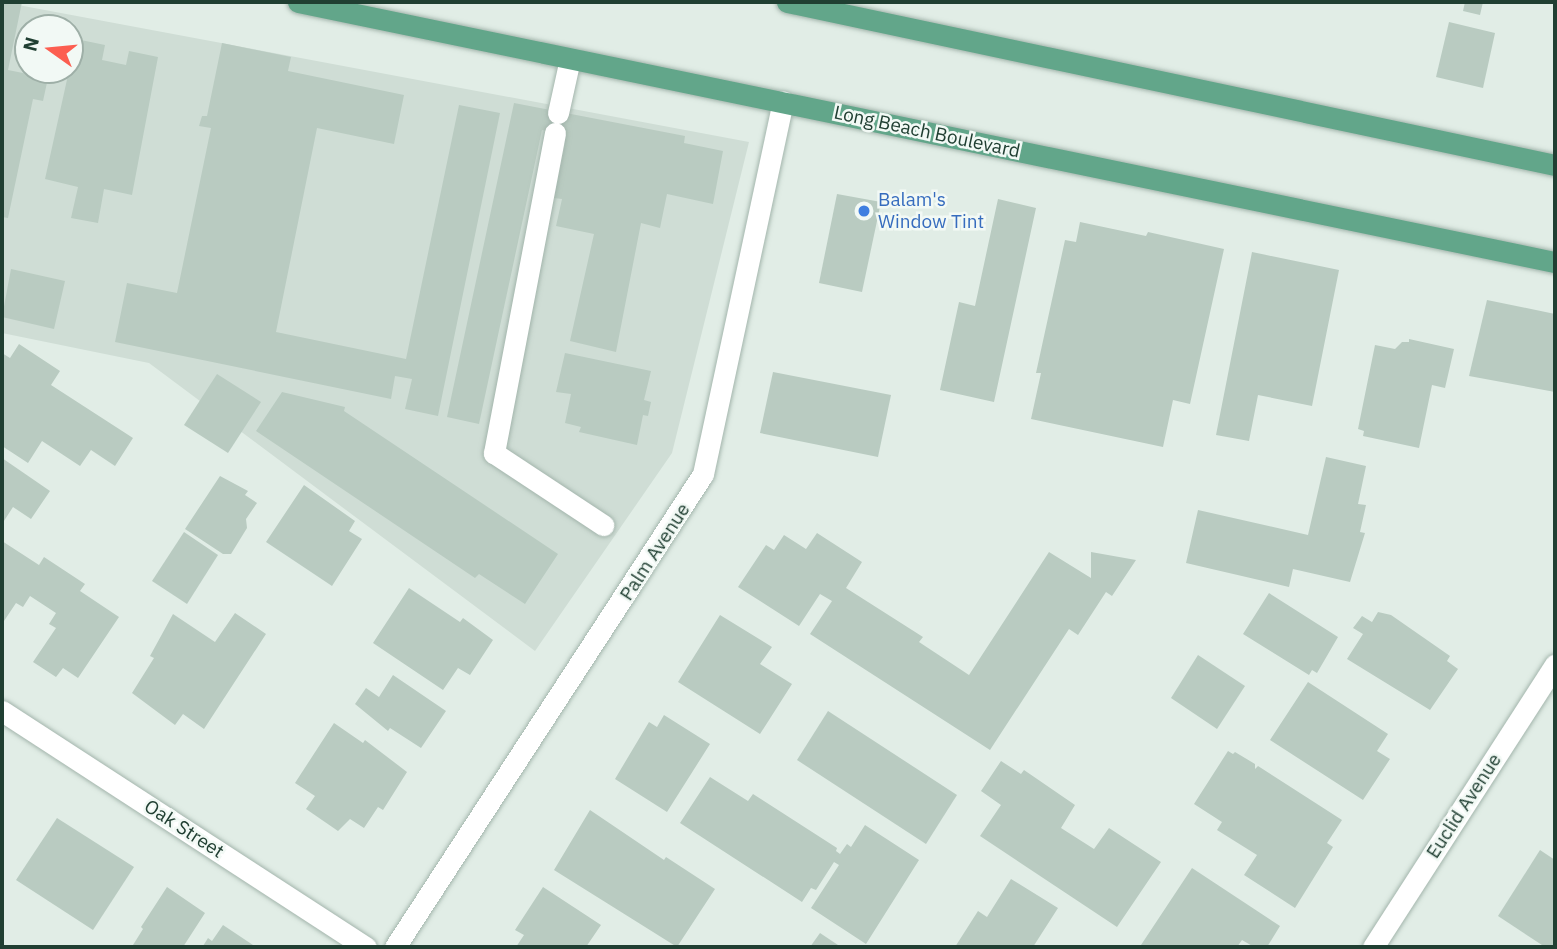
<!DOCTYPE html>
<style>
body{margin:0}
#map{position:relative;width:1557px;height:949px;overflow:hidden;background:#e1ede6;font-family:"IBM Plex Sans",sans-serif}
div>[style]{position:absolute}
.built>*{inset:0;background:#cfddd5}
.building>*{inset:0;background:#b9cbc1}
.roads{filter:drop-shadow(0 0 2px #a3b5ac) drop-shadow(0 0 2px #a3b5ac)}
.minor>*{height:21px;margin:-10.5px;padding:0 10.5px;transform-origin:10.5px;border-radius:10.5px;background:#fff}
.major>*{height:21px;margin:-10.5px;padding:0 10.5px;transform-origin:10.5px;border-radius:10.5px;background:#62a68a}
.dots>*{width:19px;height:19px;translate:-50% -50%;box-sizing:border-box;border:4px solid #f2f9f5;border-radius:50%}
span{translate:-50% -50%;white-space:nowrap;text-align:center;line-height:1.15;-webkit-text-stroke:5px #f2f9f5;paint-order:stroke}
.street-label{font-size:19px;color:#203f32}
.shop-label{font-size:19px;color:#366cbe}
.left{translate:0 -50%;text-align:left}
.frame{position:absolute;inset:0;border:4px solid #203f32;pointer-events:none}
.north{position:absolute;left:14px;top:14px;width:70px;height:70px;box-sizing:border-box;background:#f2f9f5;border:2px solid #9eafa7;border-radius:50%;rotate:285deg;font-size:19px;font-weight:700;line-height:28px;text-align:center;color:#203f32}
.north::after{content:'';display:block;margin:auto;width:24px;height:32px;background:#fc5e50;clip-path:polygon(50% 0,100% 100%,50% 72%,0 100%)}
</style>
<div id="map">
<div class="built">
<div style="clip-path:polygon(evenodd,2px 2px,749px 142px,672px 453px,535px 651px,149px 363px,2px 333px,2px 2px,28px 28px,70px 28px,70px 70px,28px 70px,28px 28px)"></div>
</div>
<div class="building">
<div style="clip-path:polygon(2px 2px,22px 2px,8px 70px,48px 78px,43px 101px,33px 99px,8px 218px,2px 217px)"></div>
<div style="clip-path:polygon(1465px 2px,1483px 2px,1480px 15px,1463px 11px)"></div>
<div style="clip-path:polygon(1449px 22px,1495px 33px,1483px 88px,1436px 77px)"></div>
<div style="clip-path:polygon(76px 39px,105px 45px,102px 60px,126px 65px,129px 51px,158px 57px,132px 195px,104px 189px,98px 223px,71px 218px,78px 187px,45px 179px)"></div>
<div style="clip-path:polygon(222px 43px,291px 57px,288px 71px,404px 95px,394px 144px,317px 128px,276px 332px,406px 359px,459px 105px,500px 113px,438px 416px,405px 409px,412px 379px,395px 376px,391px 399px,115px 342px,127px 283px,177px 293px,211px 128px,199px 126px,202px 116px,207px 116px)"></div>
<div style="clip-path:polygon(514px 103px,685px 136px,684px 143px,723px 151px,713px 204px,667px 194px,660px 228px,641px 223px,616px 352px,570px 341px,594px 234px,556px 226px,562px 199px,554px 198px,565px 144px,559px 142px,560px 134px,542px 130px,479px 424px,447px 417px)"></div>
<div style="clip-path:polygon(837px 194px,881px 202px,862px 292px,819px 283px)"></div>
<div style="clip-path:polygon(998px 199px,1036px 208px,994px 402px,940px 390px,959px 302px,975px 306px)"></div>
<div style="clip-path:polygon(1080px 222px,1146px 236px,1148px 232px,1224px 249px,1190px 404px,1173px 400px,1163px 447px,1031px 419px,1041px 373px,1036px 373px,1065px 240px,1076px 242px)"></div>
<div style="clip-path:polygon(1252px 252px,1339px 270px,1312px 406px,1258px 395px,1249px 441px,1216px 435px)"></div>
<div style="clip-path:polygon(11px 269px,65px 281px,54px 329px,2px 317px)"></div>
<div style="clip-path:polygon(1487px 300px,1555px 314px,1555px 392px,1469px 376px)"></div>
<div style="clip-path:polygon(1409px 339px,1454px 349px,1445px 388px,1432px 385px,1419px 448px,1363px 436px,1364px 431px,1358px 429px,1375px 345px,1395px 349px,1402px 342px,1409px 342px)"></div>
<div style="clip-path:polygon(19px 344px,60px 371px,51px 385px,133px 438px,115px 466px,91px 450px,80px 466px,42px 441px,28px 463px,2px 446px,2px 353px,10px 358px)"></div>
<div style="clip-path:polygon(565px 353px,651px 371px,644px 400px,651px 402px,648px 416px,643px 415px,637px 445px,579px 432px,581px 427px,565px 423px,571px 394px,556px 392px)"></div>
<div style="clip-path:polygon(773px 372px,891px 395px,878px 457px,760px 433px)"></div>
<div style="clip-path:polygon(217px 374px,261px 402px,228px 453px,184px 425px)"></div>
<div style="clip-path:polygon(282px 392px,345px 407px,344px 411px,558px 554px,525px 604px,479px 574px,475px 578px,256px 431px)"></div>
<div style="clip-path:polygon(1326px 457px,1366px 466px,1358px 504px,1366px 505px,1360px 532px,1365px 533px,1350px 582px,1293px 569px,1289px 587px,1186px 563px,1198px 510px,1308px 535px)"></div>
<div style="clip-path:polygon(2px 458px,50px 491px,31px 519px,13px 507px,2px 524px)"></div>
<div style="clip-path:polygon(220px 476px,248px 491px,245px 495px,257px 503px,246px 519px,247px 528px,231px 554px,223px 554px,185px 529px)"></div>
<div style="clip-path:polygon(304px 485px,355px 521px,349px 531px,362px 539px,332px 586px,266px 542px)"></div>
<div style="clip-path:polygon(184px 532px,218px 555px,187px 604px,152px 581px)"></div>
<div style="clip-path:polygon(817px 533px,862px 562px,846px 588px,923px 637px,919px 642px,969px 675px,1049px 552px,1091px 578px,1091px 552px,1136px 560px,1112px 596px,1106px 592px,1078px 635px,1069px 629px,990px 750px,810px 634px,832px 601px,820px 594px,799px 626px,738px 587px,766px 545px,774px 550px,784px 535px,806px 549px)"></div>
<div style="clip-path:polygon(2px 541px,39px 565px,44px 557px,85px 584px,80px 591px,119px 617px,78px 678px,63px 668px,56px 677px,33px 662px,56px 628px,49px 624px,56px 613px,30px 596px,23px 607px,16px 603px,2px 624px)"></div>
<div style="clip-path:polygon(409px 588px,460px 622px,463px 618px,493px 640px,470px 675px,458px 668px,443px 690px,373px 643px)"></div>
<div style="clip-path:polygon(1269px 593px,1338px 637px,1317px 673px,1312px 670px,1309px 675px,1243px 634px)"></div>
<div style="clip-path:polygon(1378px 612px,1391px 615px,1450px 656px,1447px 661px,1458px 669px,1430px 710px,1347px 659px,1363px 634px,1353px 628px,1362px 616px,1372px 622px)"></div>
<div style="clip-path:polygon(235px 613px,266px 634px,204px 729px,183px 714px,175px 725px,132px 693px,154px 658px,150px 656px,173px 614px,215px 642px)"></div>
<div style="clip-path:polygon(720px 615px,772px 647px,760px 664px,792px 684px,760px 734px,678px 682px)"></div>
<div style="clip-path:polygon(1198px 655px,1245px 686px,1217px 729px,1171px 698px)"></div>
<div style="clip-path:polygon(393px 675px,446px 711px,421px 748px,390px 728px,388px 731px,355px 704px,366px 688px,379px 697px)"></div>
<div style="clip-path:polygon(1308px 682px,1388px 734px,1377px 751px,1390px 759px,1363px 800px,1270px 740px)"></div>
<div style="clip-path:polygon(828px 711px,957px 795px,926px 844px,797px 760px)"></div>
<div style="clip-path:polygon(664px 715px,710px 744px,667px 812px,615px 779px,649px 722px,657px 727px)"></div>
<div style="clip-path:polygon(334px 723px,363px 743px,365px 740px,407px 772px,383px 810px,378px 807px,364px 828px,350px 819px,338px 831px,306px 809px,315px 796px,295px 783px)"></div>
<div style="clip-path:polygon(1228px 751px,1233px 754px,1235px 752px,1255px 764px,1255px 769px,1258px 766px,1342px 820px,1327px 843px,1333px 847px,1295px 908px,1244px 875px,1257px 855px,1217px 830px,1222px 822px,1194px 804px)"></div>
<div style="clip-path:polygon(1001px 761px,1021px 774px,1024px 770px,1075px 805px,1061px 828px,1094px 849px,1109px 828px,1161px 862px,1117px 927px,980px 836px,1001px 805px,981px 791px)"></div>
<div style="clip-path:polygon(710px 777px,748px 801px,753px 794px,837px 848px,836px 851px,840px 854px,847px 844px,851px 847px,865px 825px,919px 860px,866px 944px,811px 908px,839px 865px,834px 862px,816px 890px,811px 888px,802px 902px,680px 823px)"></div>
<div style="clip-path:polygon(590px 810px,664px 860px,666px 857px,715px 889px,677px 947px,554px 870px)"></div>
<div style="clip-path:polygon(57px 818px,134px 867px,93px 930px,16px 880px)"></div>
<div style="clip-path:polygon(1540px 850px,1555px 860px,1555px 947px,1545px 947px,1498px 916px)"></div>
<div style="clip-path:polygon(1192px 868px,1280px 926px,1267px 947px,1254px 947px,1242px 940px,1237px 947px,1141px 945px)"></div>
<div style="clip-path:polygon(1011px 879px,1058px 908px,1033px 947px,955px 947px,978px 911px,987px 917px)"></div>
<div style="clip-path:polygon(167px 887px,205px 913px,183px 947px,136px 947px,133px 945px,143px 929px,141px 927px)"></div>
<div style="clip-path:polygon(543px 887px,601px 925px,586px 947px,516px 947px,524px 935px,515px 930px)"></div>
<div style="clip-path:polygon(223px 925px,256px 947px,203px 946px,208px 938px,212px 941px)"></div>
<div style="clip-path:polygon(820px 933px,841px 947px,810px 947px)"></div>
</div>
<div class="roads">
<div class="minor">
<div style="left:558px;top:113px;width:55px;rotate:-77.5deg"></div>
<div style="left:555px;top:133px;width:326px;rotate:100.8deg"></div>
<div style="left:494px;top:453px;width:131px;rotate:33.4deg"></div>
<div style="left:2px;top:711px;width:434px;rotate:33deg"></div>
<div style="left:395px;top:947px;width:564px;rotate:-56.93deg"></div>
<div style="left:703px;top:474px;width:381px;rotate:-77.9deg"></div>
<div style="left:1373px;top:947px;width:336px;rotate:-57.2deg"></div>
</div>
<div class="major">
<div style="left:298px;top:2px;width:1284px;rotate:11.69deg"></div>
<div style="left:787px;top:2px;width:785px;rotate:11.98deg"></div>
</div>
</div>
<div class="dots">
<div style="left:864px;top:211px;background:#3f7fe0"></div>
</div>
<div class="street-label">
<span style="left:927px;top:132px;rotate:12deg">Long Beach Boulevard</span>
<span style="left:655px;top:552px;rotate:-57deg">Palm Avenue</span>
<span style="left:1464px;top:806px;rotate:-57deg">Euclid Avenue</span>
<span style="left:184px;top:829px;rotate:33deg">Oak Street</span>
</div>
<div class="shop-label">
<span class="left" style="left:878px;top:211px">Balam's<br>Window Tint</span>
</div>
<div class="frame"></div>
<div class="north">N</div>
</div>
